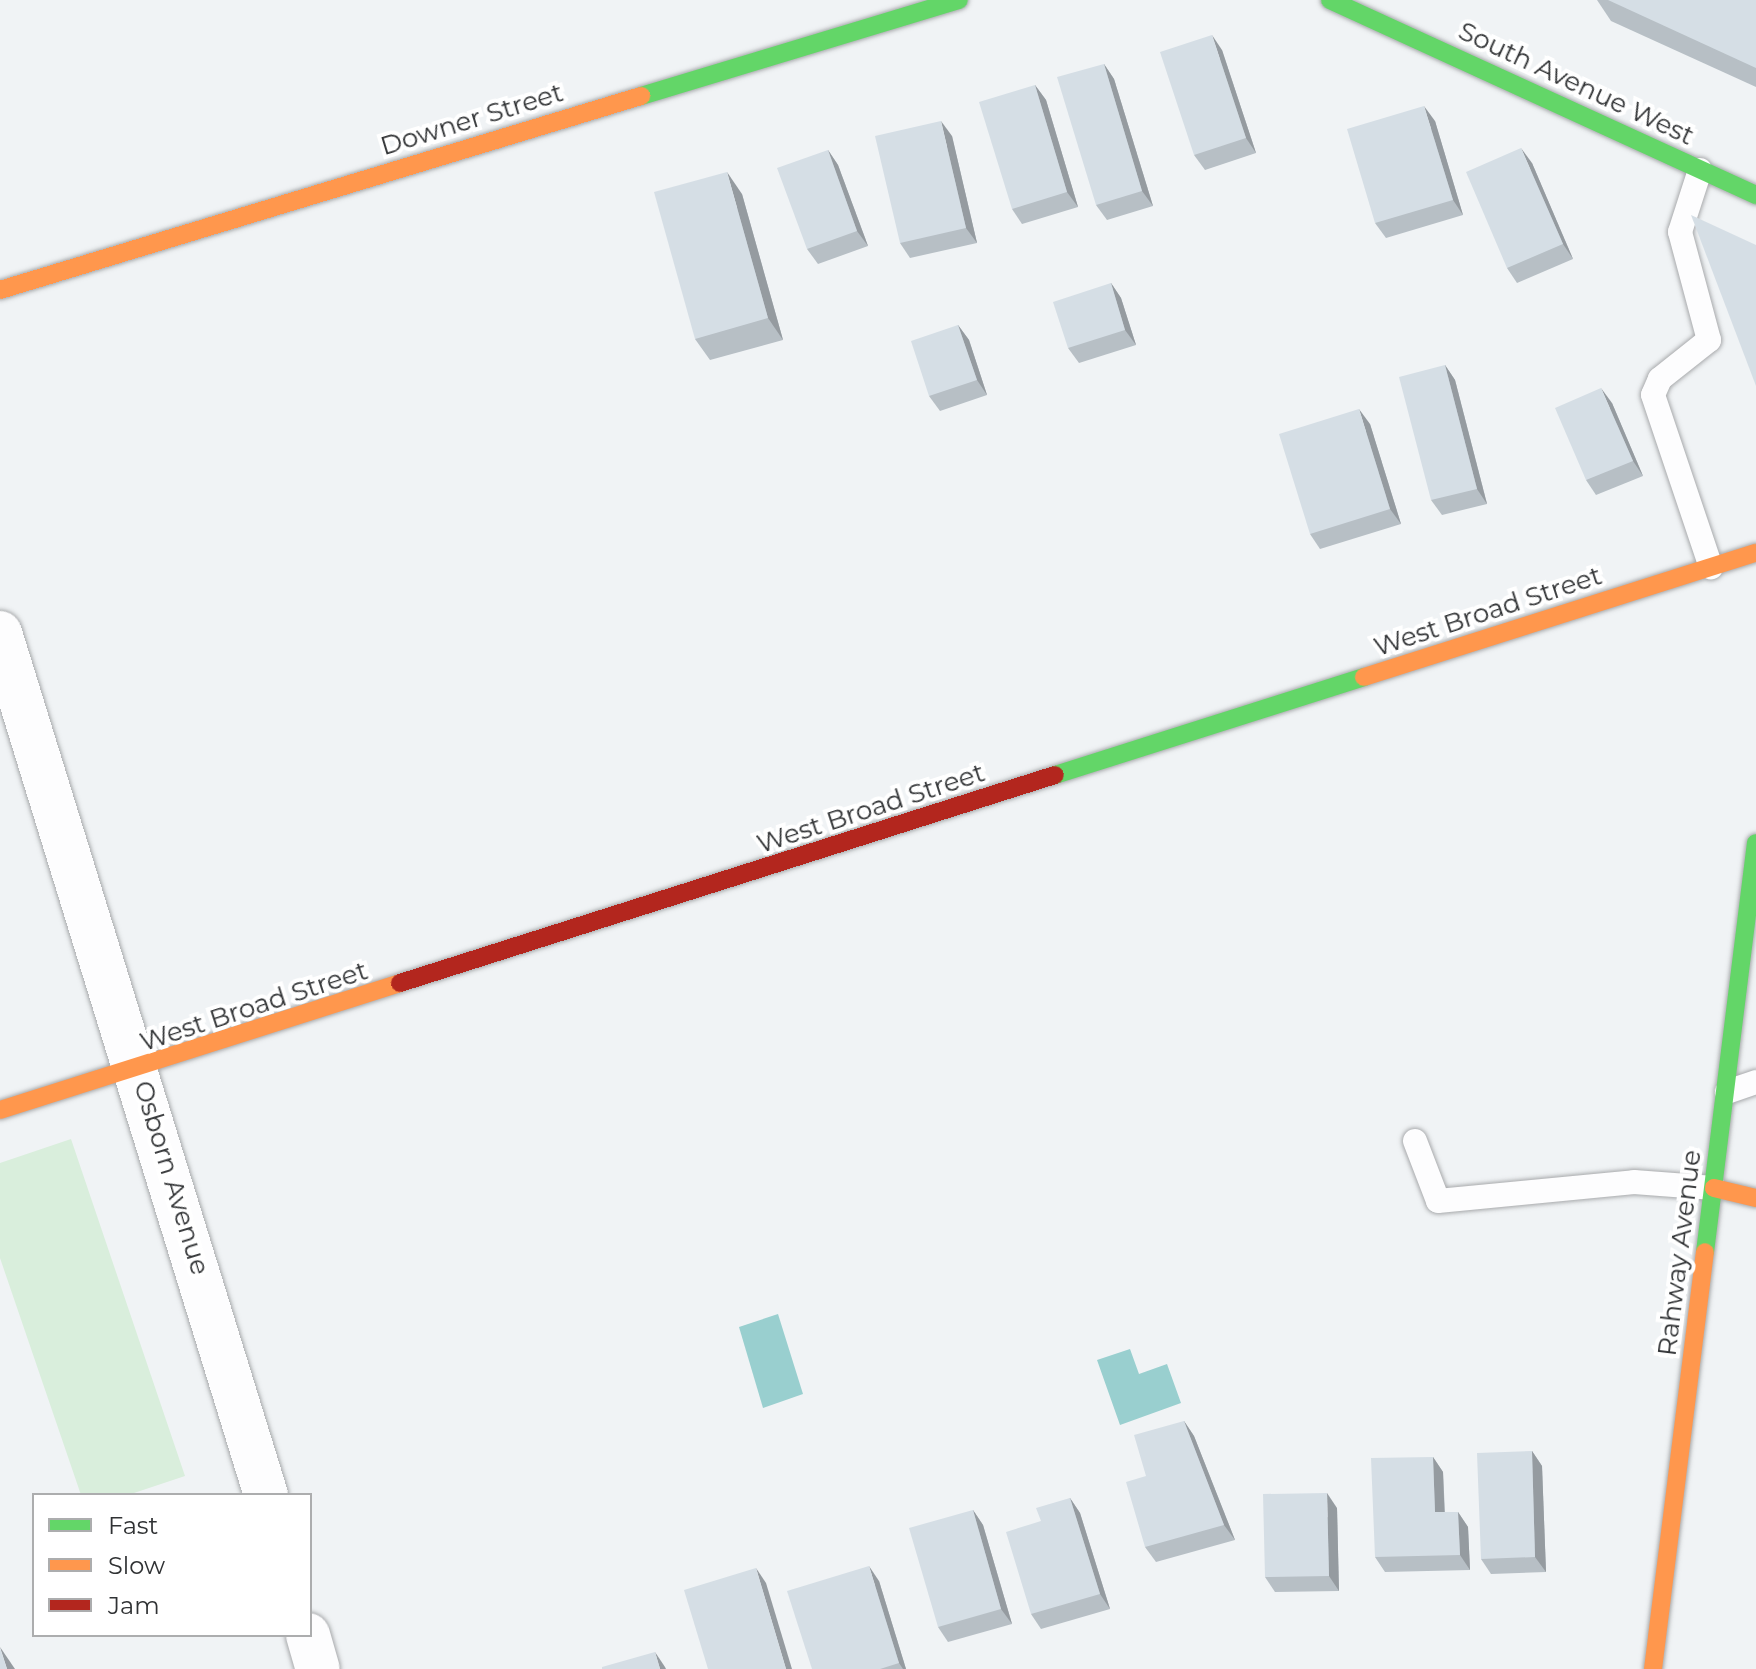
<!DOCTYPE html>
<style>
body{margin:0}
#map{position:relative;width:1756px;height:1669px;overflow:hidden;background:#f0f3f5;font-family:Montserrat,sans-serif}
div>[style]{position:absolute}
.green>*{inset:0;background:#d9eedc}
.water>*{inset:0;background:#99cfcf}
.roads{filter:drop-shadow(0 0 2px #a8aaac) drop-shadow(0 0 2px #a8aaac)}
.lane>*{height:24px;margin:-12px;padding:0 12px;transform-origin:12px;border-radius:12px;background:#fdfdfe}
.street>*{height:44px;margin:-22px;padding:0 22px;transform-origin:22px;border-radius:22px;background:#fdfdfe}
.fast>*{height:18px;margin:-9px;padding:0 9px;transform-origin:9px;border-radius:9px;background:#63d668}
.slow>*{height:18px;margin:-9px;padding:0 9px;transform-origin:9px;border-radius:9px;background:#ff974d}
.jam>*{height:18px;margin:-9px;padding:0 9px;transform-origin:9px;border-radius:9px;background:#b3261e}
.wall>*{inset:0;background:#b7bfc5}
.shaded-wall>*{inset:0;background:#959ba0}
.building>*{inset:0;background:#d5dee5}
span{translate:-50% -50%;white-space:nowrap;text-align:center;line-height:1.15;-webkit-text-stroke:8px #fff;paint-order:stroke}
.street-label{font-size:26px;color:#303234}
.legend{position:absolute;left:32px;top:1493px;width:280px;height:144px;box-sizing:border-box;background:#fff;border:2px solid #acadae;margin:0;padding:10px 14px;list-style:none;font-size:24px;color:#303234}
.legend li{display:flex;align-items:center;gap:16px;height:40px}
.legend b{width:40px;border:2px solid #acadae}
</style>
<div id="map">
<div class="green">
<div style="clip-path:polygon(71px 1139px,185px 1476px,128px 1495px,81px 1495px,0 1258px,0 1163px)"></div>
</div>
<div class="water">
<div style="clip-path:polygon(778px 1314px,803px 1394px,763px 1408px,739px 1327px)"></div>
<div style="clip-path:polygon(1130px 1349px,1139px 1374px,1167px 1364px,1181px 1403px,1120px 1425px,1097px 1360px)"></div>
</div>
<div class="roads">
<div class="lane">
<div style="left:1700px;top:170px;width:65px;rotate:107.9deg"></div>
<div style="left:1680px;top:232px;width:112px;rotate:75deg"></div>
<div style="left:1709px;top:340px;width:63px;rotate:141.5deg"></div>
<div style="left:1660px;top:379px;width:17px;rotate:114deg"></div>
<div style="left:1653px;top:395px;width:182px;rotate:71.4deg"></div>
<div style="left:1727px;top:1092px;width:31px;rotate:-19deg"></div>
<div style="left:1415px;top:1141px;width:64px;rotate:69deg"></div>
<div style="left:1438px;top:1201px;width:197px;rotate:-5.5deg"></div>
<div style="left:1634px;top:1182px;width:80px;rotate:4.3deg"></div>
</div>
<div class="street">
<div style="left:0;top:633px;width:902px;rotate:72.85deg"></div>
<div style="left:308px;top:1635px;width:35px;rotate:74deg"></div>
</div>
<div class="fast">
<div style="left:1330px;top:0;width:469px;rotate:24.6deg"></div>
<div style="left:641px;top:96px;width:332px;rotate:-16.8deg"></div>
<div style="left:1055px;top:775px;width:324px;rotate:-17.6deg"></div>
<div style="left:1705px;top:1252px;width:412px;rotate:-82.9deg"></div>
</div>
<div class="slow">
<div style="left:0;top:290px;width:670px;rotate:-16.84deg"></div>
<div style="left:1364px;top:677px;width:411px;rotate:-17.6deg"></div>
<div style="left:0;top:1110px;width:420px;rotate:-17.6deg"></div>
<div style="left:1714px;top:1188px;width:43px;rotate:13.4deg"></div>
<div style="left:1653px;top:1669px;width:420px;rotate:-82.9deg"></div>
</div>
<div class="jam">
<div style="left:400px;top:983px;width:687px;rotate:-17.62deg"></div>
</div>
</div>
<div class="wall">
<div style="clip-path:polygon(1597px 0,1756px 0,1756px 87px,1611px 21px)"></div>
<div style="clip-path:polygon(1222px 50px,1256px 153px,1205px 170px,1194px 155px)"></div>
<div style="clip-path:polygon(1104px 64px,1114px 79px,1153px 206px,1107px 220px,1096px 205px)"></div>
<div style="clip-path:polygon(1035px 85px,1046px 100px,1078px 207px,1022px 224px,1012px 209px)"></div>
<div style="clip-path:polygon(1435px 121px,1463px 215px,1386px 238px,1375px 223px)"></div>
<div style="clip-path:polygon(952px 136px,977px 243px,910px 258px,900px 243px)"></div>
<div style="clip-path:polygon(828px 150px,838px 165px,868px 246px,818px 264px,807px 249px)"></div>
<div style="clip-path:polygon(1532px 163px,1573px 259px,1517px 283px,1507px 268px)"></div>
<div style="clip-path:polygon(742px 194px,783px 340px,710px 360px,695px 339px)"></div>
<div style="clip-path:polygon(1111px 283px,1121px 298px,1136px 345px,1079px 363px,1068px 348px)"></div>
<div style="clip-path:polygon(958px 325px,969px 340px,987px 395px,940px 411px,929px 396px)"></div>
<div style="clip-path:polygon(1445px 365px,1455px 380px,1487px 504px,1442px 515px,1431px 500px)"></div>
<div style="clip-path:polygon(1612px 403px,1643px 476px,1596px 495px,1586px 480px)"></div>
<div style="clip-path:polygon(1370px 424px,1401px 524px,1320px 549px,1310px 534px)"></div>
<div style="clip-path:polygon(1184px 1421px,1194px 1436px,1235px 1540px,1156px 1562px,1145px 1547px,1146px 1476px)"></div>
<div style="clip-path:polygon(1532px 1451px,1542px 1466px,1546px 1572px,1491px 1574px,1481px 1559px)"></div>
<div style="clip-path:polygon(1433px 1457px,1443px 1472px,1445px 1512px,1458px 1512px,1468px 1527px,1470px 1570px,1385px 1572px,1375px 1557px)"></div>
<div style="clip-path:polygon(1070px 1498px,1080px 1513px,1110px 1609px,1041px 1629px,1031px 1614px,1041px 1521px)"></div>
<div style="clip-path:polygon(1337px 1508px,1339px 1591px,1275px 1592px,1265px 1577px)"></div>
<div style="clip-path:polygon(973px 1510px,983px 1525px,1012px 1624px,948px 1642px,938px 1627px)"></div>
<div style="clip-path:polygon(879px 1581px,906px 1669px,812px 1669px)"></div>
</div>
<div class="shaded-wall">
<div style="clip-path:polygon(1212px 35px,1222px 50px,1256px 153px,1246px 138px)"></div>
<div style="clip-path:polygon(1104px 64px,1114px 79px,1153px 206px,1142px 191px)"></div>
<div style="clip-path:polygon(1035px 85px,1046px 100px,1078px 207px,1067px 192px)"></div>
<div style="clip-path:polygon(1424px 106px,1435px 121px,1463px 215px,1453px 200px)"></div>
<div style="clip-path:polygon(941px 121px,952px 136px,977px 243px,966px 228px)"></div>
<div style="clip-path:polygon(1521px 148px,1532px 163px,1573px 259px,1563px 244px)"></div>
<div style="clip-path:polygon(828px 150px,838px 165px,868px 246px,857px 231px)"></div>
<div style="clip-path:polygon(727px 172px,742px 194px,783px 340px,768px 318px)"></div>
<div style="clip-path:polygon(1111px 283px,1121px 298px,1136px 345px,1125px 330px)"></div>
<div style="clip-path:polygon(958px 325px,969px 340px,987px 395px,977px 380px)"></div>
<div style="clip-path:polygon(1445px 365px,1455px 380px,1487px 504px,1477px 489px)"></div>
<div style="clip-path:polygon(1601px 388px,1612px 403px,1643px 476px,1633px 461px)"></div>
<div style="clip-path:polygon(1359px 409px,1370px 424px,1401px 524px,1390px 509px)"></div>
<div style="clip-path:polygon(1184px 1421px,1194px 1436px,1235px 1540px,1224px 1525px)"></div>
<div style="clip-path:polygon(1532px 1451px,1542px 1466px,1546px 1572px,1535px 1557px)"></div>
<div style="clip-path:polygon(1433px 1457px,1443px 1472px,1445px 1527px,1435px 1512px)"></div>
<div style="clip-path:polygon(1327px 1493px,1337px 1508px,1339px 1591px,1329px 1576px)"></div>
<div style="clip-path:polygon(1070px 1498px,1080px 1513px,1110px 1609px,1100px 1594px)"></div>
<div style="clip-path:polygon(973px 1510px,983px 1525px,1012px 1624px,1001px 1609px)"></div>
<div style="clip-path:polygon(1458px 1512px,1468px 1527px,1470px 1570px,1460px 1555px)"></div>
<div style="clip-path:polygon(869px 1566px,879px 1581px,906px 1669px,903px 1669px,899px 1663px)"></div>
<div style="clip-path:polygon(756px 1568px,766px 1583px,792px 1669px,786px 1669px)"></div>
<div style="clip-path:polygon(0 1647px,15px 1669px,7px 1669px)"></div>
<div style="clip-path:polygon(655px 1652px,665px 1667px,666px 1669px,660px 1669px)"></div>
</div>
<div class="building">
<div style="clip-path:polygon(1608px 0,1756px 0,1756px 68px)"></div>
<div style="clip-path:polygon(1212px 35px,1246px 138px,1194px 155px,1160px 52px)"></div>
<div style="clip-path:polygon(1104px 64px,1142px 191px,1096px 205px,1057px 77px)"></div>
<div style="clip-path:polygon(1035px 85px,1067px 192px,1012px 209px,979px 102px)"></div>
<div style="clip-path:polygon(1424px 106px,1453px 200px,1375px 223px,1347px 129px)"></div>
<div style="clip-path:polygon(941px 121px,966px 228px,900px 243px,875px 136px)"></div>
<div style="clip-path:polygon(1521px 148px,1563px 244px,1507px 268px,1466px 172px)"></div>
<div style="clip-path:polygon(828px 150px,857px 231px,807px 249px,777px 168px)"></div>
<div style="clip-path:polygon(727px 172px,768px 318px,695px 339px,654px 192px)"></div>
<div style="clip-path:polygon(1691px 215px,1756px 245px,1756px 386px)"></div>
<div style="clip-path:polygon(1111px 283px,1125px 330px,1068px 348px,1053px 302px)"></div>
<div style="clip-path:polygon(958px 325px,977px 380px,929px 396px,911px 341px)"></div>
<div style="clip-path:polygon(1445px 365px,1477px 489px,1431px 500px,1399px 377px)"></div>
<div style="clip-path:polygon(1601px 388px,1633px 461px,1586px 480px,1555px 408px)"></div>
<div style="clip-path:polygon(1359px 409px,1390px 509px,1310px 534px,1279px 434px)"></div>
<div style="clip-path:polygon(1184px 1421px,1224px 1525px,1145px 1547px,1126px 1482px,1146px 1476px,1134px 1435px)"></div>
<div style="clip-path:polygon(1532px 1451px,1535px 1557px,1481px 1559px,1477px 1453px)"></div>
<div style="clip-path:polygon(1433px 1457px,1435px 1512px,1458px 1512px,1460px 1555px,1375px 1557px,1371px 1458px)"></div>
<div style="clip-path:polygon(1327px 1493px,1329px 1576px,1265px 1577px,1263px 1494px)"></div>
<div style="clip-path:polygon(1070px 1498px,1100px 1594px,1031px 1614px,1006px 1532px,1041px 1521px,1036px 1508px)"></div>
<div style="clip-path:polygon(973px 1510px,1001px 1609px,938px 1627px,909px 1528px)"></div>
<div style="clip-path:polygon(869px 1566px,899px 1663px,880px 1669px,812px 1669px,787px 1591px)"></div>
<div style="clip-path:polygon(756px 1568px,786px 1669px,708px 1669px,684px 1590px)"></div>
<div style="clip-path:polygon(0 1648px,7px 1669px,0 1669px)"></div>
<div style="clip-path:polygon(655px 1652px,660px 1669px,602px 1669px,602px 1667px)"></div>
</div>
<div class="street-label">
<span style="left:1576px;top:84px;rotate:25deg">South Avenue West</span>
<span style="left:472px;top:120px;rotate:-17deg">Downer Street</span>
<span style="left:1488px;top:612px;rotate:-18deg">West Broad Street</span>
<span style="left:871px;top:809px;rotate:-18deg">West Broad Street</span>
<span style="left:254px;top:1007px;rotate:-18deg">West Broad Street</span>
<span style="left:171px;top:1178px;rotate:73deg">Osborn Avenue</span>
<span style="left:1680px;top:1253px;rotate:-83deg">Rahway Avenue</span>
</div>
<ul class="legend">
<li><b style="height:10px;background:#63d668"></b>Fast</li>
<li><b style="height:10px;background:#ff974d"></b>Slow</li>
<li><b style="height:10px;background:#b3261e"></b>Jam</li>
</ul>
</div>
